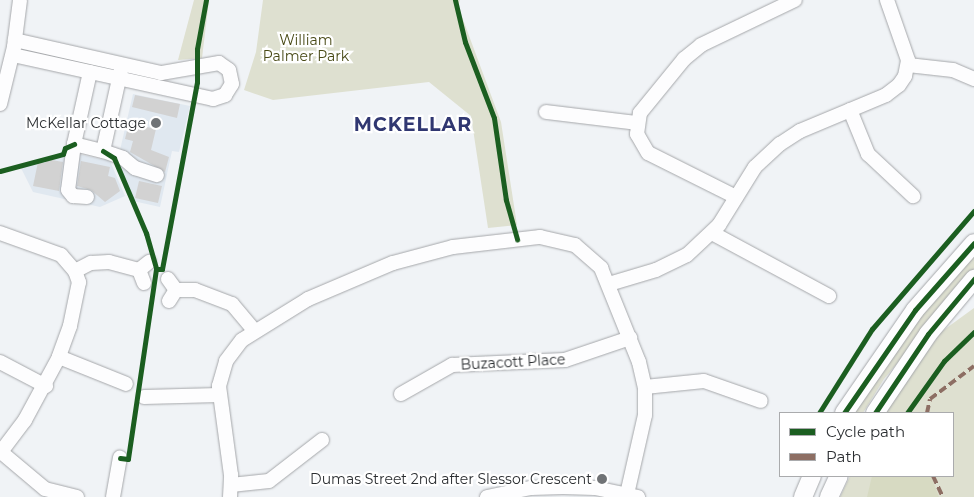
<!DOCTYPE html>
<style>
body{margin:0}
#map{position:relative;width:974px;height:497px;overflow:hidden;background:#f0f3f6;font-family:Montserrat,sans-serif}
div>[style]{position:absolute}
.built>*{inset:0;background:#e0e8f0}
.green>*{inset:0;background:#dee0d0}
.forest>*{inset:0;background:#d7dac2}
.building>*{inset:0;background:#d2d2d2}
.roads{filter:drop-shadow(0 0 1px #a5a7aa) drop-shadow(0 0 1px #a5a7aa)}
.minor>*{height:14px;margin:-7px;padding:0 7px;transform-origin:7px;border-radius:7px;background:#fdfdfe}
.major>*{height:18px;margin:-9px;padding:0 9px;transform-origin:9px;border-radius:9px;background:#fdfdfe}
.quiet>*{height:4px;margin-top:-2px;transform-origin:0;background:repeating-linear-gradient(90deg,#8d6e63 0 8px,transparent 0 12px)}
.cycleway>*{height:5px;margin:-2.5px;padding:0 2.5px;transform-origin:2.5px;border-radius:2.5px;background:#1b5e20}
.dots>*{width:14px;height:14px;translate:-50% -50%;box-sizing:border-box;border:2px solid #fff;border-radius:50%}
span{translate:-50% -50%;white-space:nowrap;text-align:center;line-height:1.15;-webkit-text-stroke:4.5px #fff;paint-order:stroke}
.park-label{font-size:14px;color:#484915}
.poi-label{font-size:14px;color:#2b2e31}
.right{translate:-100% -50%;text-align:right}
.street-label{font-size:14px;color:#2b2e31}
.district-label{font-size:19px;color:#303771;font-weight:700;letter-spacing:1px}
.legend{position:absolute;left:779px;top:412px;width:175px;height:65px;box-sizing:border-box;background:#fff;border:1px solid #aaabad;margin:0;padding:6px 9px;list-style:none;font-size:15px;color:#2b2e31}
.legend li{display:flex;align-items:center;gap:10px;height:25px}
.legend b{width:25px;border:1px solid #aaabad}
</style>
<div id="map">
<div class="built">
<div style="clip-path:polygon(133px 94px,190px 106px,179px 152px,172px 151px,160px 207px,133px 201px,117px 163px)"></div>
<div style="clip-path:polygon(64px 151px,110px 161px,125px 196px,100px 207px,33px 192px,21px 168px)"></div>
</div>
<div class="green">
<div style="clip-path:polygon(194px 0,209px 0,202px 58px,178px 60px)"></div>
<div style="clip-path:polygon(263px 0,460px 0,458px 6px,501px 122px,517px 225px,488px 228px,471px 116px,429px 82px,273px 100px,244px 90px,256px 52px)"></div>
<div style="clip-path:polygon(974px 251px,974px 272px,884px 379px,863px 413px,852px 413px,895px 347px)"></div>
<div style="clip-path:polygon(974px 308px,974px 497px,840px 497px,850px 476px,953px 476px,953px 413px,885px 413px,941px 332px)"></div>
</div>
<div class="forest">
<div style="clip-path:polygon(872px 476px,931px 476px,939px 497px,867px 497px)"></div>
</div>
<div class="building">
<div style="clip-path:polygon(135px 95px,180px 104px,177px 118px,132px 107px)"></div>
<div style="clip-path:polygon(129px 123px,156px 129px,151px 150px,169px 157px,165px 172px,130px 152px,133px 141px,125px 139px)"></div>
<div style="clip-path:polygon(46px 159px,63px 162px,59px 191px,33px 186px,38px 162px,45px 163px)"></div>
<div style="clip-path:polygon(81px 161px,110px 167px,108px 176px,115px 178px,120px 191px,105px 202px,91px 190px,77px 186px)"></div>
<div style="clip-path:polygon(139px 181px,162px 186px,158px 203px,135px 198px)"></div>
</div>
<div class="roads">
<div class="minor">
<div style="left:13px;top:55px;width:205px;rotate:12.4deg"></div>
<div style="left:213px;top:99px;width:13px;rotate:-18deg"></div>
<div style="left:225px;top:95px;width:13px;rotate:-58deg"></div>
<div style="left:232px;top:84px;width:14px;rotate:-102deg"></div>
<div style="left:229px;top:70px;width:12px;rotate:-145deg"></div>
<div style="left:219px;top:63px;width:59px;rotate:170.2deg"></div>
<div style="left:161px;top:73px;width:150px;rotate:-167.3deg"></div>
<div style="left:908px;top:65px;width:45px;rotate:6.3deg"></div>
<div style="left:953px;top:70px;width:23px;rotate:23deg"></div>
<div style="left:90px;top:72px;width:74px;rotate:102.5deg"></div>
<div style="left:74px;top:144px;width:30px;rotate:14deg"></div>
<div style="left:103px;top:151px;width:83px;rotate:-77.5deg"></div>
<div style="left:0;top:104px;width:59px;rotate:-76.2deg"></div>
<div style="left:14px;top:47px;width:47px;rotate:-82.7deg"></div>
<div style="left:850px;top:110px;width:48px;rotate:67.8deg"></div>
<div style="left:868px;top:154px;width:62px;rotate:43deg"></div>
<div style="left:546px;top:112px;width:92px;rotate:6.9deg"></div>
<div style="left:74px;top:144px;width:46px;rotate:97.4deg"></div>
<div style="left:68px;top:190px;width:8px;rotate:50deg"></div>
<div style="left:73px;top:196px;width:14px;rotate:4deg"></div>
<div style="left:103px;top:151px;width:21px;rotate:19deg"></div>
<div style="left:123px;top:158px;width:16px;rotate:40deg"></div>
<div style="left:135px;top:168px;width:23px;rotate:18deg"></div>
<div style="left:736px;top:197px;width:98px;rotate:-153.4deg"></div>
<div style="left:648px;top:153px;width:22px;rotate:-120deg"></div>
<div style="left:637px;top:134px;width:21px;rotate:-82deg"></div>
<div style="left:640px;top:113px;width:70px;rotate:-50.8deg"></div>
<div style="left:684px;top:59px;width:22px;rotate:-39deg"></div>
<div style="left:701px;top:45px;width:104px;rotate:-25.6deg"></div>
<div style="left:0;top:233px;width:65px;rotate:19.8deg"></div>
<div style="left:61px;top:255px;width:21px;rotate:49deg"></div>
<div style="left:75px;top:271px;width:12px;rotate:70deg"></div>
<div style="left:79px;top:282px;width:45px;rotate:101.6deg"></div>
<div style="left:70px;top:326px;width:33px;rotate:110deg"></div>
<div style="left:59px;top:357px;width:72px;rotate:118.4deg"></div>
<div style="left:25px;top:420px;width:41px;rotate:127.1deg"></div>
<div style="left:712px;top:233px;width:133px;rotate:28.3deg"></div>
<div style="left:139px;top:270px;width:13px;rotate:-39deg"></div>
<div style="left:75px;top:271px;width:18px;rotate:-27deg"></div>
<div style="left:91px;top:263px;width:18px;rotate:-3deg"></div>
<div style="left:109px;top:262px;width:31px;rotate:15deg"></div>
<div style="left:139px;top:270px;width:14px;rotate:69deg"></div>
<div style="left:168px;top:279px;width:14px;rotate:54deg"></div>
<div style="left:176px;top:290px;width:19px"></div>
<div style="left:195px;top:290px;width:40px;rotate:21deg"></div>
<div style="left:232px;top:304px;width:35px;rotate:50deg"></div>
<div style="left:609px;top:284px;width:49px;rotate:-16.6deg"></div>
<div style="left:656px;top:270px;width:34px;rotate:-26deg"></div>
<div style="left:687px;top:255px;width:44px;rotate:-43.2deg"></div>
<div style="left:719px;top:225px;width:68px;rotate:-58.2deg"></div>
<div style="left:755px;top:167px;width:34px;rotate:-43deg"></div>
<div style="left:780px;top:144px;width:24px;rotate:-33deg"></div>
<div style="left:800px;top:131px;width:93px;rotate:-22.7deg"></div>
<div style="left:886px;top:95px;width:16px;rotate:-38deg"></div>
<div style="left:899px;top:85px;width:11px;rotate:-56deg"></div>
<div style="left:905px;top:76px;width:16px;rotate:-79deg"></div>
<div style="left:908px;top:60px;width:64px;rotate:-109.3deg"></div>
<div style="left:169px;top:301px;width:13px;rotate:-58deg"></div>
<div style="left:59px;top:357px;width:72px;rotate:21.9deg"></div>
<div style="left:0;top:362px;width:52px;rotate:27.6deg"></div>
<div style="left:645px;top:387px;width:59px;rotate:-5.8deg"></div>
<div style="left:704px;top:381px;width:60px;rotate:19.3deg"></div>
<div style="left:401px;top:394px;width:59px;rotate:-29.6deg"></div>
<div style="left:452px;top:365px;width:113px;rotate:-2.5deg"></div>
<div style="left:565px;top:360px;width:69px;rotate:-18.7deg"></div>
<div style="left:144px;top:397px;width:75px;rotate:-1.5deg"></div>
<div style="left:1px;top:452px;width:57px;rotate:40.1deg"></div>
<div style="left:45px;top:489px;width:33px;rotate:14deg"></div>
<div style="left:231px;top:485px;width:38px;rotate:-6deg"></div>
<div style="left:269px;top:481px;width:67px;rotate:-37.7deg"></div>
<div style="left:113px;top:497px;width:40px;rotate:-80deg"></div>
<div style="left:230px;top:497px;width:22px;rotate:-87deg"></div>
<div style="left:231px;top:475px;width:90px;rotate:-97.7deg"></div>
<div style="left:219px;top:386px;width:26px;rotate:-74deg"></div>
<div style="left:226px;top:361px;width:26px;rotate:-53deg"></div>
<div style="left:242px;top:340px;width:78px;rotate:-31.8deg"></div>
<div style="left:308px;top:299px;width:92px;rotate:-23deg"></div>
<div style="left:393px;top:263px;width:62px;rotate:-14.9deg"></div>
<div style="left:453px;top:247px;width:88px;rotate:-6.6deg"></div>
<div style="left:540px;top:237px;width:36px;rotate:13deg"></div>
<div style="left:575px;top:245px;width:35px;rotate:41deg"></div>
<div style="left:601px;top:268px;width:101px;rotate:68deg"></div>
<div style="left:639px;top:362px;width:26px;rotate:77deg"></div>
<div style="left:645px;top:387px;width:28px;rotate:90deg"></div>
<div style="left:645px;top:415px;width:81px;rotate:102.8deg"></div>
<div style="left:487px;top:497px;width:45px;rotate:-11.6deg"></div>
<div style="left:531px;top:488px;width:32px;rotate:-2deg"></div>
<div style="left:563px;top:487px;width:32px;rotate:2deg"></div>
<div style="left:595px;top:488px;width:44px;rotate:11.8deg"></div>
</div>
<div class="major">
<div style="left:844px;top:413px;width:125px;rotate:-55.4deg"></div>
<div style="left:915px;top:310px;width:89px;rotate:-48.6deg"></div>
<div style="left:875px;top:413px;width:95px;rotate:-56.1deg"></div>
<div style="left:928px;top:334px;width:72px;rotate:-50.1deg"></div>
<div style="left:803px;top:497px;width:23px;rotate:-67deg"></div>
<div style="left:829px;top:497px;width:23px;rotate:-65deg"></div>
</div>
</div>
<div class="quiet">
<div style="left:927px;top:413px;width:14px;rotate:-78deg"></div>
<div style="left:930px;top:399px;width:55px;rotate:-36.9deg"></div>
<div style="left:933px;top:476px;width:23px;rotate:65deg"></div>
</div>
<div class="cycleway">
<div style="left:455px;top:0;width:43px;rotate:76.6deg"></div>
<div style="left:465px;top:42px;width:81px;rotate:69.1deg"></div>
<div style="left:494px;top:118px;width:83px;rotate:81.7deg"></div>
<div style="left:506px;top:200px;width:41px;rotate:74.2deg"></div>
<div style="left:103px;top:151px;width:13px;rotate:32deg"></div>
<div style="left:114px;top:158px;width:82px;rotate:66.9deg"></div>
<div style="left:146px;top:233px;width:37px;rotate:74deg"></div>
<div style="left:156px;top:269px;width:192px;rotate:98.4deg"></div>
<div style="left:128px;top:459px;width:8px;rotate:-173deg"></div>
<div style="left:0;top:171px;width:65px;rotate:-15.1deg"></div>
<div style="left:63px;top:154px;width:6px;rotate:-72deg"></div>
<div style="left:65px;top:148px;width:10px;rotate:-24deg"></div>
<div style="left:156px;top:269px;width:6px"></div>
<div style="left:162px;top:269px;width:190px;rotate:-79.4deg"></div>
<div style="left:197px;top:82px;width:33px;rotate:-90deg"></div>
<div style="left:197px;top:49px;width:50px;rotate:-79.6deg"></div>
<div style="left:819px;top:413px;width:99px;rotate:-57.8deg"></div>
<div style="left:872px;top:329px;width:156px;rotate:-49.2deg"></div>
<div style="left:844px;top:413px;width:125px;rotate:-55.4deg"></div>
<div style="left:915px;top:310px;width:89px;rotate:-48.6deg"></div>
<div style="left:875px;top:413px;width:95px;rotate:-56.1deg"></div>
<div style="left:928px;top:334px;width:72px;rotate:-50.1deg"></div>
<div style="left:907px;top:413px;width:64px;rotate:-54.6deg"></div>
<div style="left:944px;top:361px;width:42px;rotate:-44deg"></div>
</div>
<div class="dots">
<div style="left:156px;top:123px;background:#707376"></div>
<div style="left:602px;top:479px;background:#707376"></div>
</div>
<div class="park-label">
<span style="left:306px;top:48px">William<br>Palmer Park</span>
</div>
<div class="poi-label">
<span class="right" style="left:146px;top:123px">McKellar Cottage</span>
<span class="right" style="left:592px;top:479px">Dumas Street 2nd after Slessor Crescent</span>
</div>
<div class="street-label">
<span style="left:513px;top:362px;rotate:-3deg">Buzacott Place</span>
</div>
<div class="district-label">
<span style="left:413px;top:125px">MCKELLAR</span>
</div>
<ul class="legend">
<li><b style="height:6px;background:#1b5e20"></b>Cycle path</li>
<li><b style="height:6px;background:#8d6e63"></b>Path</li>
</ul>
</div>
